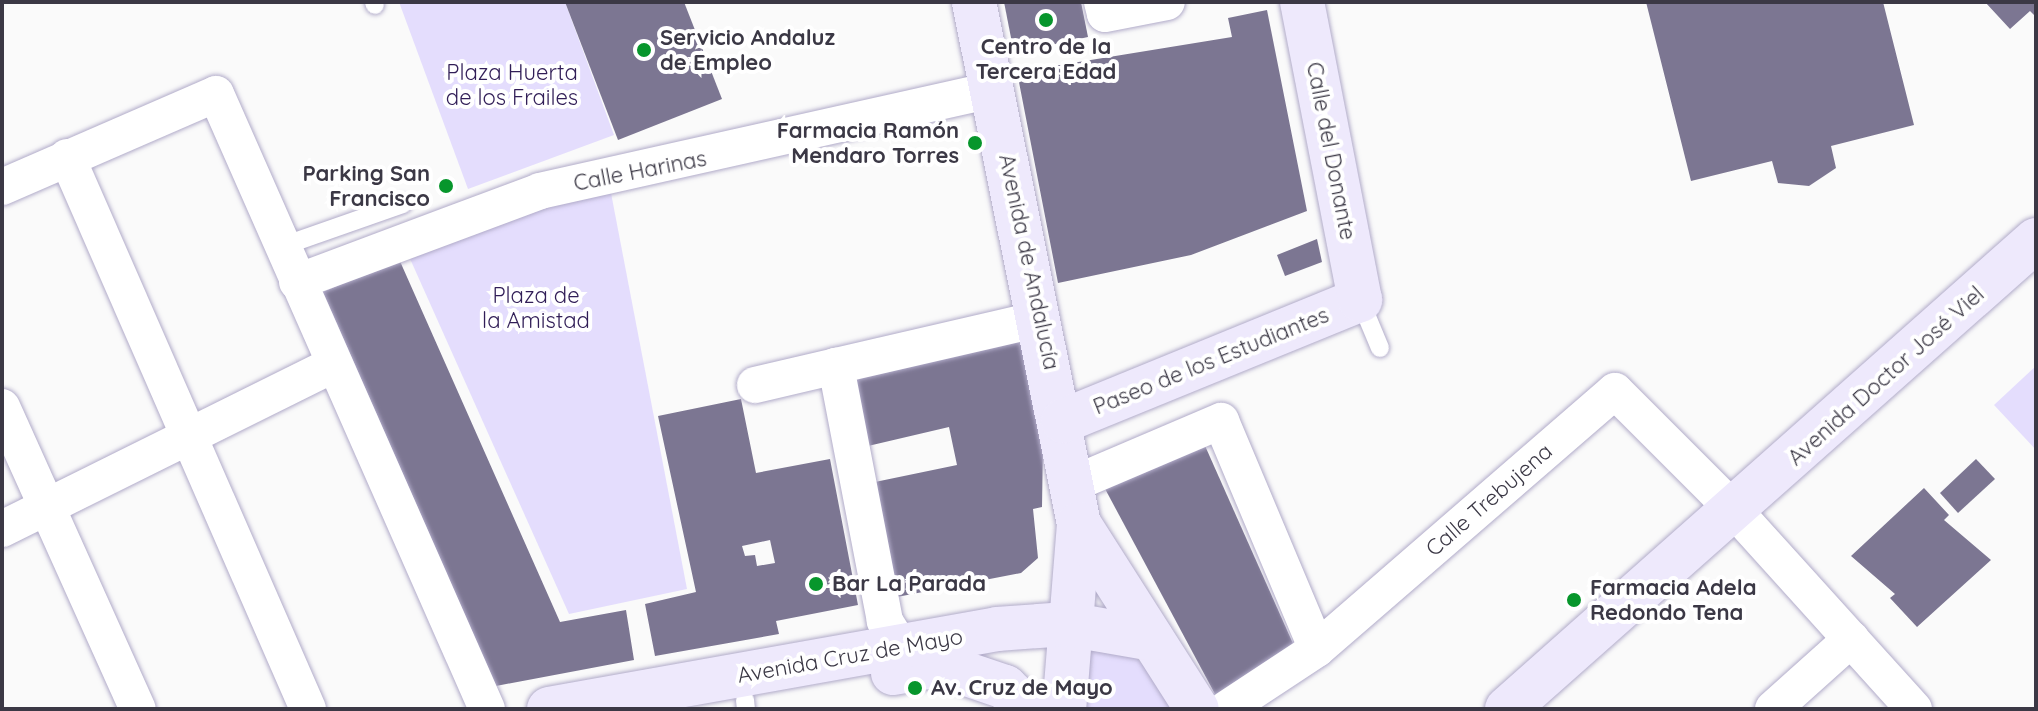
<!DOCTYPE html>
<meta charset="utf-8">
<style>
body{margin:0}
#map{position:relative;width:2038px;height:711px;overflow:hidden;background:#fafafa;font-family:Quicksand,sans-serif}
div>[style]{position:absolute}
.green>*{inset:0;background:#e4ddfd}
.building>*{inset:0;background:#7c7692}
.roads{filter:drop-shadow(0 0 2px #b1abc9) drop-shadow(0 0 2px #b1abc9)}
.lane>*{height:18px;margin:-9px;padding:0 9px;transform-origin:9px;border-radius:9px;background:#fff}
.street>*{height:36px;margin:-18px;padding:0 18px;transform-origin:18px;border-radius:18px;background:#fff}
.secondary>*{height:44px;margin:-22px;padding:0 22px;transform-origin:22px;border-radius:22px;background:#eee9fc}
.dots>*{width:22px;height:22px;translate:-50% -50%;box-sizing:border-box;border:4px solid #fff;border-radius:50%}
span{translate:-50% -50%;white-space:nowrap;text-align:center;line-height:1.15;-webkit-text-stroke:8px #fff;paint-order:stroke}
.poi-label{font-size:22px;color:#3b3845;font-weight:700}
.left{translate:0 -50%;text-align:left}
.right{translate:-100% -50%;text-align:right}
.park-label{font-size:22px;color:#311e57}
.street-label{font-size:22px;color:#3b3845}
.frame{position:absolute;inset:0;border:4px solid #3b3845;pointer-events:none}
</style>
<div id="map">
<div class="green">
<div style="clip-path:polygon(399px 2px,565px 2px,614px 135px,468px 189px)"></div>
<div style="clip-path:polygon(611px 193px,687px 589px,569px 614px,407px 252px,505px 215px)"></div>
<div style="clip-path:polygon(2036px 366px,2036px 450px,1994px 405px)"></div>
<div style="clip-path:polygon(1107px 648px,1131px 652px,1183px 709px,1078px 709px,1086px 651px)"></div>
</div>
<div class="building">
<div style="clip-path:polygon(565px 2px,684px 2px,722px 99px,618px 140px)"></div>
<div style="clip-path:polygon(1004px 2px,1081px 2px,1088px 37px,1014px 53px)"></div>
<div style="clip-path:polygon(1646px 2px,1883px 2px,1914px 125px,1831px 146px,1836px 168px,1809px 186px,1778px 183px,1772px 161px,1691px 181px)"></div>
<div style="clip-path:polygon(1985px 2px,2036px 2px,2036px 17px,2030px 11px,2010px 29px)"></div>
<div style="clip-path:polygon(1267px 10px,1307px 211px,1191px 255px,1058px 283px,1017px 72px,1232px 37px,1228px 18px)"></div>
<div style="clip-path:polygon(1317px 239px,1322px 262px,1285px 276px,1277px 255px)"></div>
<div style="clip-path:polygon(399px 259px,560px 622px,626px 610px,634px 660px,496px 686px,323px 292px)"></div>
<div style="clip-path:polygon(1021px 339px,1043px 445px,1042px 507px,1033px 509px,1038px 558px,1021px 573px,897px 597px,875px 482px,957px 465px,949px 427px,868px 446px,853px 373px)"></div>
<div style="clip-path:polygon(evenodd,741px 399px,756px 473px,830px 459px,858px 605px,776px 621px,779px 634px,655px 656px,645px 604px,696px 592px,658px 416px,741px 399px,770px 540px,775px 563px,757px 566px,755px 555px,745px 556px,742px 546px,770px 540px)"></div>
<div style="clip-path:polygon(1202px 439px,1295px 648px,1216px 696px,1103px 485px)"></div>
<div style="clip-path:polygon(1976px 459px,1995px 479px,1958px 513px,1940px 493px)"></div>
<div style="clip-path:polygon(1924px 488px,1949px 515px,1944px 520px,1991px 560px,1917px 627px,1890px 598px,1895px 594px,1851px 556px)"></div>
</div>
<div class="roads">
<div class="lane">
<div style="left:374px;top:2px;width:3px;rotate:72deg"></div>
<div style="left:283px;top:246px;width:127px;rotate:-19.3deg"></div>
<div style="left:1360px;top:300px;width:52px;rotate:67.4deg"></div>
<div style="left:745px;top:700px;width:9px;rotate:84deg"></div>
</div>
<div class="street">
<div style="left:1102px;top:2px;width:12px;rotate:76deg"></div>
<div style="left:1105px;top:14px;width:63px;rotate:-11deg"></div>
<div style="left:67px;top:157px;width:602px;rotate:66.41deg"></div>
<div style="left:2px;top:187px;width:233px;rotate:-23.5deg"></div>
<div style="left:216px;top:94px;width:672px;rotate:66.22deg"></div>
<div style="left:297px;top:282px;width:259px;rotate:-20.5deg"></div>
<div style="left:540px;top:191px;width:464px;rotate:-12.6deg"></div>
<div style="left:755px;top:385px;width:83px;rotate:-13.2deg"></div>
<div style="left:2px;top:407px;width:331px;rotate:65.8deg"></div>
<div style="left:1073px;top:484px;width:161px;rotate:-23.1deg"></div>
<div style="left:1221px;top:421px;width:247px;rotate:67.2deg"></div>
<div style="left:2px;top:529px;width:371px;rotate:-26.4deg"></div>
<div style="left:901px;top:647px;width:31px;rotate:-122deg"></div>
<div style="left:885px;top:621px;width:260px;rotate:-100.9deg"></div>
<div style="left:836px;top:366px;width:208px;rotate:-13deg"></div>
<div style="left:1226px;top:709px;width:109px;rotate:-33.4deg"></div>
<div style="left:1317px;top:649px;width:394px;rotate:-40.9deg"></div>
<div style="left:1615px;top:391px;width:170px;rotate:45deg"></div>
<div style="left:1735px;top:511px;width:267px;rotate:47.9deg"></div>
<div style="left:1773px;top:709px;width:105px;rotate:-41.9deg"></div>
</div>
<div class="secondary">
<div style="left:974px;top:2px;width:532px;rotate:78.63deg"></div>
<div style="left:1079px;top:524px;width:186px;rotate:94.6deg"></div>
<div style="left:1063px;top:421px;width:321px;rotate:-22.2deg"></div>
<div style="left:1360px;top:300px;width:304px;rotate:-101deg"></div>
<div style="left:1079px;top:524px;width:219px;rotate:57.5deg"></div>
<div style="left:893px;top:673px;width:48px;rotate:-9.7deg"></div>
<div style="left:940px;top:665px;width:69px;rotate:18.7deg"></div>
<div style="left:1005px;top:687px;width:33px;rotate:43deg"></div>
<div style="left:549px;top:709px;width:455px;rotate:-10.1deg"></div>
<div style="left:997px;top:629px;width:70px;rotate:-4.1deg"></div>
<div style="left:1067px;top:624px;width:86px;rotate:10deg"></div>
<div style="left:1507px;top:709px;width:707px;rotate:-41.56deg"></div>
</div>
</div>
<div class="dots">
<div style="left:1046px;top:20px;background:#07962c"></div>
<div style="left:644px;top:50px;background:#07962c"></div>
<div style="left:975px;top:143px;background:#07962c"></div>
<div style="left:446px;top:186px;background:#07962c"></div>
<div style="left:816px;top:584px;background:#07962c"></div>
<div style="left:1574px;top:600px;background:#07962c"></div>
<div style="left:915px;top:688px;background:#07962c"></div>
</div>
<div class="poi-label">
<span class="left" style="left:660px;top:50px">Servicio Andaluz<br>de Empleo</span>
<span style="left:1046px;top:59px">Centro de la<br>Tercera Edad</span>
<span class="right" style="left:959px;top:143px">Farmacia Ramón<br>Mendaro Torres</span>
<span class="right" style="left:430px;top:186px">Parking San<br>Francisco</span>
<span class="left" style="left:832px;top:584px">Bar La Parada</span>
<span class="left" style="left:1590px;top:600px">Farmacia Adela<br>Redondo Tena</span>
<span class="left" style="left:931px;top:688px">Av. Cruz de Mayo</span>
</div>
<div class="park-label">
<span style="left:512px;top:85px">Plaza Huerta<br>de los Frailes</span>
<span style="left:536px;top:308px">Plaza de<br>la Amistad</span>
</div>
<div class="street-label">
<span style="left:1331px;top:151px;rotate:79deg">Calle del Donante</span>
<span style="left:640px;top:171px;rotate:-11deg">Calle Harinas</span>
<span style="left:1029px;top:262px;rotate:78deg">Avenida de Andalucía</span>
<span style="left:1211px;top:361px;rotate:-22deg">Paseo de los Estudiantes</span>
<span style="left:1886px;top:376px;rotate:-42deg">Avenida Doctor José Viel</span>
<span style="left:1489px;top:500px;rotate:-41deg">Calle Trebujena</span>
<span style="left:850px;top:656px;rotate:-10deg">Avenida Cruz de Mayo</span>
</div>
<div class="frame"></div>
</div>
